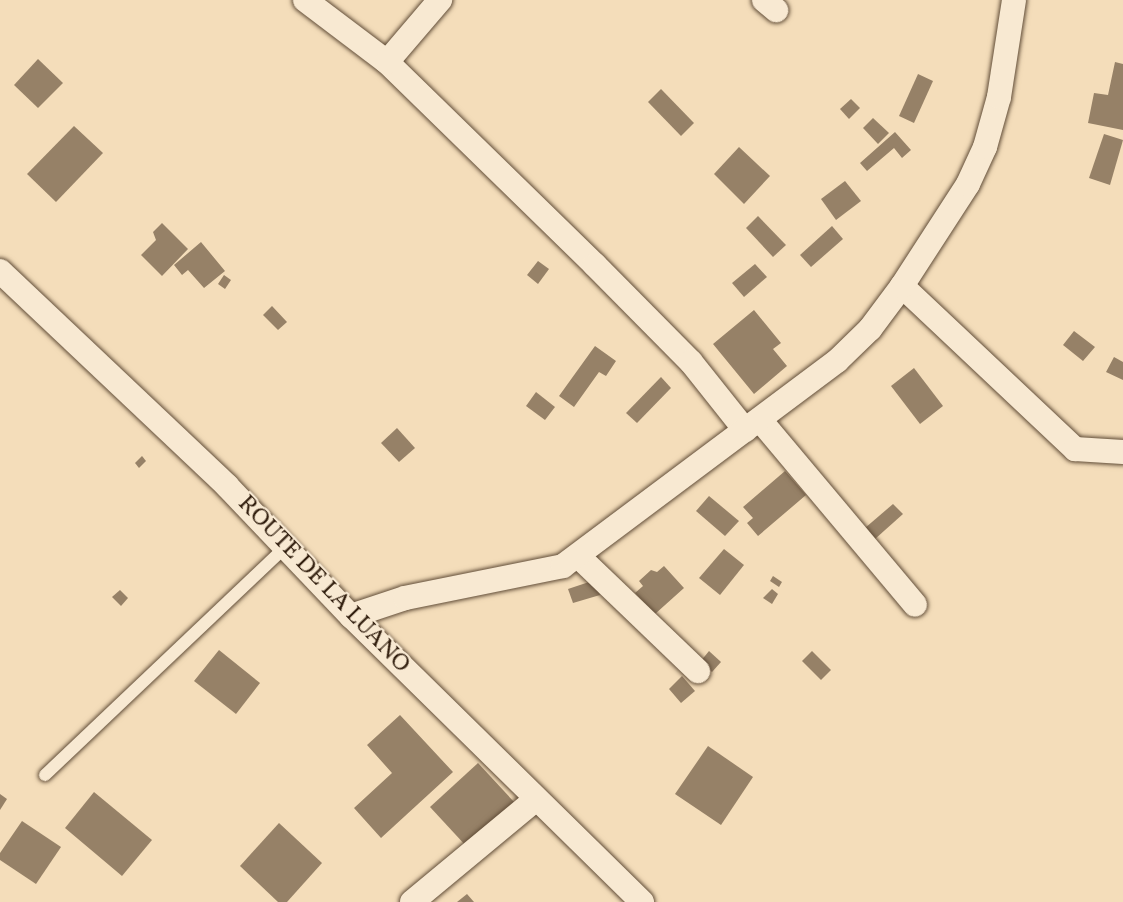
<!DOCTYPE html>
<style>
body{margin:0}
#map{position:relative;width:1123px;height:902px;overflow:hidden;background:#f4ddba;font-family:Vollkorn,serif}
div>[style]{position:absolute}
.building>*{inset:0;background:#968167}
.roads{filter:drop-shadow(0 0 2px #614d38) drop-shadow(0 0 2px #614d38)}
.service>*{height:12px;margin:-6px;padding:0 6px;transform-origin:6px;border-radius:6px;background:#f8e9d2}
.minor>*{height:24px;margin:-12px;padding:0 12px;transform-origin:12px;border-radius:12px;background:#f8e9d2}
span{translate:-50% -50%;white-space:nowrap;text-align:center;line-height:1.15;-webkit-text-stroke:4.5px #f8e9d2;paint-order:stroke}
.street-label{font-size:24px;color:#301d0d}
</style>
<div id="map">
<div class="building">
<div style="clip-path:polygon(38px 59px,63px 83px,38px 108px,14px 85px)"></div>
<div style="clip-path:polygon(1115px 62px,1123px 64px,1123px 130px,1088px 123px,1094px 93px,1108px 95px)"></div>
<div style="clip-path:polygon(918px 74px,933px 81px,914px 123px,899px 116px)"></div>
<div style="clip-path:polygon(661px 89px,694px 123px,681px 136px,648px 102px)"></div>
<div style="clip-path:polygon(851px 99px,860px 108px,849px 119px,840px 109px)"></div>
<div style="clip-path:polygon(873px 118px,889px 133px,878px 144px,863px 128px)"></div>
<div style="clip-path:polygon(74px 126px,103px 153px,56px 202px,27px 174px)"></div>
<div style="clip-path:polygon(895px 132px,911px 150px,902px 158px,894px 148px,867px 171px,860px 163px)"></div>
<div style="clip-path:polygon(1104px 134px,1123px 140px,1110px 185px,1089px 178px)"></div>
<div style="clip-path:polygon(739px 147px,770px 176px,744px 204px,714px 174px)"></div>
<div style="clip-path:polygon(845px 181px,861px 201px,836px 220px,821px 199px)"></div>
<div style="clip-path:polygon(758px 216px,786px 245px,773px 257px,746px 228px)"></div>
<div style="clip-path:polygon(162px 223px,188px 249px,162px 276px,141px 255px,156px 240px,153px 232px)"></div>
<div style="clip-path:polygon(832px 226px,843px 239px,811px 267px,800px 255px)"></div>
<div style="clip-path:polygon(201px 242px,225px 271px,204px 288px,188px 270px,182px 275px,174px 265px)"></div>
<div style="clip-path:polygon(538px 261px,549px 269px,538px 284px,527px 275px)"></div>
<div style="clip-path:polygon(755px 264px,767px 277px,744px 297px,732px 283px)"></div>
<div style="clip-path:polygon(224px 275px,231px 280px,225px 289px,218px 284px)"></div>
<div style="clip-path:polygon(272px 306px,287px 322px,278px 330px,263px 315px)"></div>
<div style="clip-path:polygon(754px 310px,781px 343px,773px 349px,787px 366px,754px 394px,713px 344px)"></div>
<div style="clip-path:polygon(1074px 331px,1095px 347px,1083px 361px,1063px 345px)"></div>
<div style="clip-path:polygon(595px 346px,616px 361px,606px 376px,599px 372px,574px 407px,559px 396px)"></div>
<div style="clip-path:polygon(1114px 357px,1123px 362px,1123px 380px,1106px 372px)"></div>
<div style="clip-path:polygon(914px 368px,943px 406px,920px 424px,891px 386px)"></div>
<div style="clip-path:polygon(661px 377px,671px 388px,637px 423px,626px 413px)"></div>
<div style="clip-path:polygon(536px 392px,555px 407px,545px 420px,526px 406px)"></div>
<div style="clip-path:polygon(397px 428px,415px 448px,399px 462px,381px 443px)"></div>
<div style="clip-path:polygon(142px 456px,146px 461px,139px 468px,135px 463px)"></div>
<div style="clip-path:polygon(785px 471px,806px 495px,758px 536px,747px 523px,753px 518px,743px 507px)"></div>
<div style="clip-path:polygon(709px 496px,739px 521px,725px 536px,696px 511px)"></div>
<div style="clip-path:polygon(893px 504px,903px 514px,875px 539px,865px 528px)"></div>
<div style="clip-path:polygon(724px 549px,744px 565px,720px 595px,699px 578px)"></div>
<div style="clip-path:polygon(664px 566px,684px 588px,655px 614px,635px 593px,643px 586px,639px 581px,651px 570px,657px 572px)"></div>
<div style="clip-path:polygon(773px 576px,782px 582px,779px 587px,770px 581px)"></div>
<div style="clip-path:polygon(595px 580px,600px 595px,573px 603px,568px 589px)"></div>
<div style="clip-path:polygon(772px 589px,778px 594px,772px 604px,763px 598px)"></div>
<div style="clip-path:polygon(120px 590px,128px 598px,121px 606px,112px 597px)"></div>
<div style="clip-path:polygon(219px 650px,260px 683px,236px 714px,194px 681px)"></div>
<div style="clip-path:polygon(709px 651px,721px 662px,712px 672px,700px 662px)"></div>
<div style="clip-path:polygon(812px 651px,831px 670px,821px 680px,802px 661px)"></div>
<div style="clip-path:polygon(682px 676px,695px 691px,681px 703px,669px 689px)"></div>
<div style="clip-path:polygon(400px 715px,453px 772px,381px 838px,354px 808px,392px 773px,367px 745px)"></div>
<div style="clip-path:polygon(708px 746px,753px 777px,721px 825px,675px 794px)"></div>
<div style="clip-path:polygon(478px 763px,515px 803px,467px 847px,430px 807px)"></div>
<div style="clip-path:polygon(94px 792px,152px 840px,122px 876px,65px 828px)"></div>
<div style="clip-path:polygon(0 794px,7px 799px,0 810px)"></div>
<div style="clip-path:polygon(22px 821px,61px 847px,36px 884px,0 860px,0 853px)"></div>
<div style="clip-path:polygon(279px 823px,322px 863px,287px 902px,278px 902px,240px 866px)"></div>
<div style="clip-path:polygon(467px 894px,474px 902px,457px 902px)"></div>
</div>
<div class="roads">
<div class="service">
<div style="left:45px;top:775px;width:331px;rotate:-43.5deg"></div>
</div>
<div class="minor">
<div style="left:305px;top:0;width:103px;rotate:37.1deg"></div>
<div style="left:387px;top:62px;width:291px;rotate:44.3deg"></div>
<div style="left:595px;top:265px;width:136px;rotate:45.3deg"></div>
<div style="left:691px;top:362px;width:87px;rotate:51.5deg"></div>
<div style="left:764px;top:0;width:16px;rotate:40deg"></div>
<div style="left:387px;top:62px;width:82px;rotate:-49.5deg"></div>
<div style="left:0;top:271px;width:313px;rotate:43.4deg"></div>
<div style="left:227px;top:486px;width:180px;rotate:46.4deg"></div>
<div style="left:351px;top:616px;width:408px;rotate:44.5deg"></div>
<div style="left:902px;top:286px;width:238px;rotate:43.3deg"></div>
<div style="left:1075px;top:449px;width:48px;rotate:3.6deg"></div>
<div style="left:760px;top:420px;width:241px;rotate:50deg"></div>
<div style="left:579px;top:557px;width:165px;rotate:43.8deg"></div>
<div style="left:351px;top:616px;width:57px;rotate:-18.4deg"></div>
<div style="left:405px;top:598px;width:161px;rotate:-11.4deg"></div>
<div style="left:563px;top:566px;width:342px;rotate:-36.8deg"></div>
<div style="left:837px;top:361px;width:46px;rotate:-44.1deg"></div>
<div style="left:870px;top:329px;width:54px;rotate:-53.3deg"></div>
<div style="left:902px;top:286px;width:121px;rotate:-57.1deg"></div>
<div style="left:968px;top:184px;width:41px;rotate:-65.3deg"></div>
<div style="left:985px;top:147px;width:52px;rotate:-74.4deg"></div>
<div style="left:999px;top:97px;width:98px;rotate:-81.2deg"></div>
<div style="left:412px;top:902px;width:161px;rotate:-39.7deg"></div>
</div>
</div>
<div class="street-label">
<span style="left:323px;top:585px;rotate:46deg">ROUTE DE LA LUANO</span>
</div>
</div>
